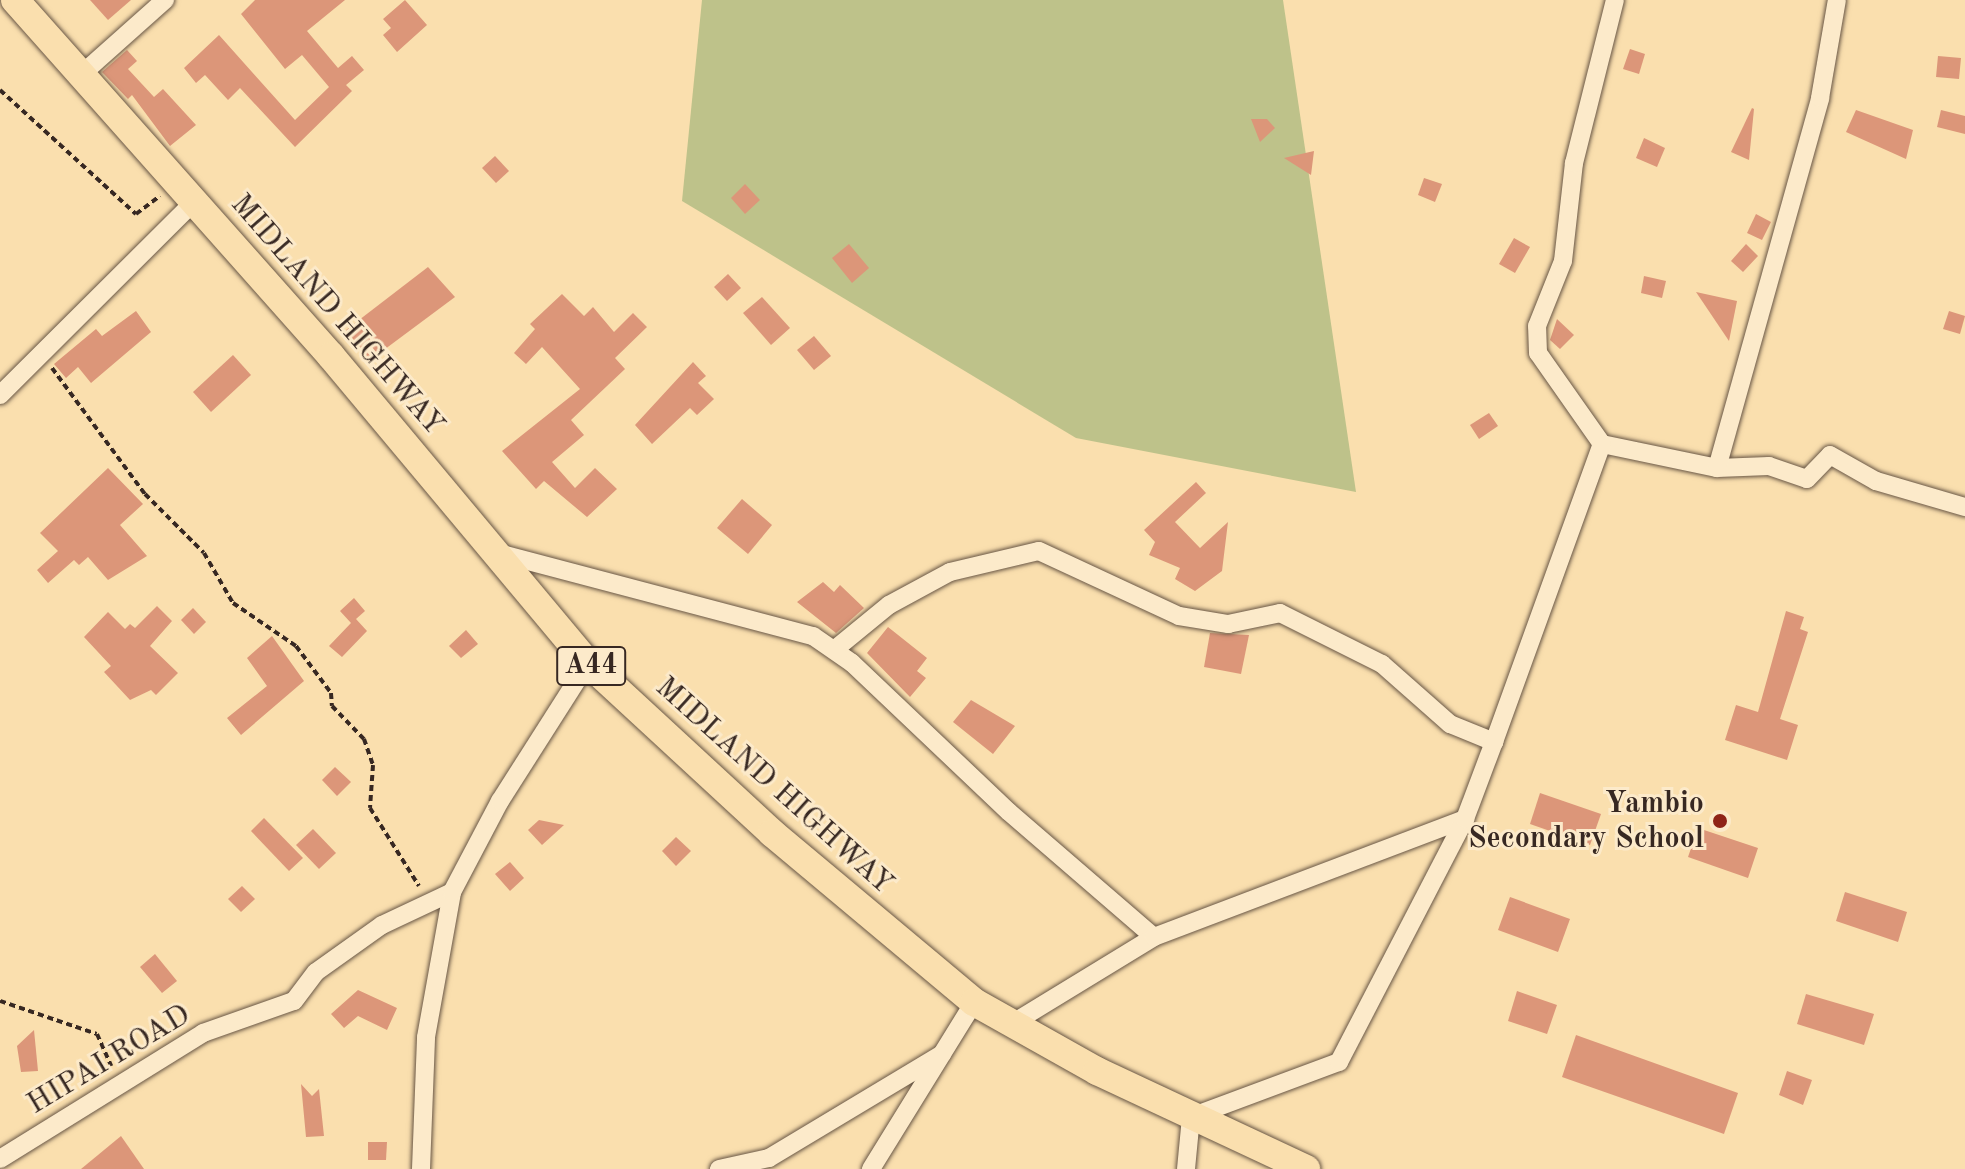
<!DOCTYPE html>
<style>
body{margin:0}
#map{position:relative;width:1965px;height:1169px;overflow:hidden;background:#fadfae;font-family:"Old Standard TT",serif}
div>[style]{position:absolute}
.green>*{inset:0;background:#bec28a}
.building>*{inset:0;background:#dc9679}
.path>*{height:4px;margin-top:-2px;transform-origin:0;background:repeating-linear-gradient(90deg,#372822 0 6px,transparent 0 10px)}
.roads{filter:drop-shadow(0 0 2px #685645) drop-shadow(0 0 2px #685645)}
.minor>*{height:18px;margin:-9px;padding:0 9px;transform-origin:9px;border-radius:9px;background:#fceaca}
.primary>*{height:28px;margin:-14px;padding:0 14px;transform-origin:14px;border-radius:14px;background:#fadfae}
.dots>*{width:22px;height:22px;translate:-50% -50%;box-sizing:border-box;border:4px solid #fceaca;border-radius:50%}
span{translate:-50% -50%;white-space:nowrap;text-align:center;line-height:1.15;-webkit-text-stroke:6px #fceaca;paint-order:stroke}
.shield-label span{padding:2px 6px;background:#fceaca;border:2px solid;border-radius:6px;-webkit-text-stroke-width:0}
.shield-label{font-size:28px;color:#372822;font-weight:700}
.street-label{font-size:30px;color:#372822}
.poi-label{font-size:30px;color:#372822;font-weight:700}
.right{translate:-100% -50%;text-align:right}
</style>
<div id="map">
<div class="green">
<div style="clip-path:polygon(702px 0,1283px 0,1356px 492px,1076px 438px,682px 201px)"></div>
</div>
<div class="building">
<div style="clip-path:polygon(90px 0,131px 0,108px 20px)"></div>
<div style="clip-path:polygon(255px 0,345px 0,307px 31px,338px 68px,352px 56px,364px 70px,346px 85px,352px 91px,295px 147px,240px 88px,228px 100px,205px 75px,196px 83px,184px 68px,219px 35px,295px 120px,329px 87px,302px 55px,285px 69px,241px 14px)"></div>
<div style="clip-path:polygon(405px 0,427px 25px,397px 52px,383px 35px,391px 28px,383px 19px)"></div>
<div style="clip-path:polygon(1630px 49px,1645px 54px,1639px 74px,1623px 69px)"></div>
<div style="clip-path:polygon(127px 50px,137px 61px,128px 69px,154px 97px,163px 89px,196px 125px,170px 146px,132px 95px,128px 99px,102px 72px)"></div>
<div style="clip-path:polygon(1938px 56px,1961px 58px,1959px 79px,1936px 77px)"></div>
<div style="clip-path:polygon(1752px 108px,1754px 109px,1749px 160px,1731px 152px)"></div>
<div style="clip-path:polygon(1856px 110px,1913px 130px,1906px 159px,1846px 132px)"></div>
<div style="clip-path:polygon(1941px 110px,1965px 116px,1965px 134px,1937px 127px)"></div>
<div style="clip-path:polygon(1251px 119px,1267px 119px,1275px 128px,1260px 142px)"></div>
<div style="clip-path:polygon(1644px 138px,1665px 148px,1657px 167px,1636px 158px)"></div>
<div style="clip-path:polygon(1314px 151px,1311px 175px,1284px 158px)"></div>
<div style="clip-path:polygon(495px 156px,509px 171px,496px 183px,482px 168px)"></div>
<div style="clip-path:polygon(1424px 178px,1442px 184px,1435px 202px,1418px 195px)"></div>
<div style="clip-path:polygon(745px 184px,760px 200px,745px 214px,731px 198px)"></div>
<div style="clip-path:polygon(1756px 214px,1771px 222px,1762px 240px,1747px 233px)"></div>
<div style="clip-path:polygon(1514px 238px,1530px 247px,1515px 273px,1499px 264px)"></div>
<div style="clip-path:polygon(849px 244px,869px 268px,852px 283px,832px 258px)"></div>
<div style="clip-path:polygon(1746px 244px,1758px 256px,1743px 272px,1731px 261px)"></div>
<div style="clip-path:polygon(428px 267px,455px 297px,369px 361px,346px 330px)"></div>
<div style="clip-path:polygon(728px 274px,741px 288px,727px 301px,714px 287px)"></div>
<div style="clip-path:polygon(1644px 276px,1666px 281px,1662px 298px,1641px 293px)"></div>
<div style="clip-path:polygon(1696px 292px,1737px 301px,1729px 341px)"></div>
<div style="clip-path:polygon(562px 294px,584px 316px,593px 307px,614px 332px,633px 313px,647px 327px,615px 358px,625px 369px,571px 420px,584px 435px,552px 462px,575px 488px,595px 468px,617px 489px,587px 517px,544px 481px,536px 489px,502px 451px,580px 389px,542px 347px,526px 364px,514px 353px,535px 329px,530px 324px)"></div>
<div style="clip-path:polygon(762px 297px,790px 328px,771px 345px,743px 313px)"></div>
<div style="clip-path:polygon(136px 311px,151px 332px,91px 383px,78px 367px,66px 378px,54px 364px,96px 329px,102px 336px)"></div>
<div style="clip-path:polygon(1949px 311px,1965px 316px,1960px 334px,1943px 329px)"></div>
<div style="clip-path:polygon(1557px 319px,1574px 335px,1560px 349px,1550px 340px)"></div>
<div style="clip-path:polygon(814px 336px,831px 356px,814px 370px,797px 350px)"></div>
<div style="clip-path:polygon(233px 355px,251px 375px,211px 412px,193px 392px)"></div>
<div style="clip-path:polygon(693px 362px,706px 376px,698px 383px,714px 399px,697px 415px,690px 408px,652px 444px,635px 425px)"></div>
<div style="clip-path:polygon(1489px 413px,1498px 426px,1479px 439px,1470px 425px)"></div>
<div style="clip-path:polygon(108px 468px,143px 504px,120px 525px,147px 556px,108px 580px,88px 557px,79px 565px,74px 560px,48px 583px,37px 570px,58px 551px,40px 533px)"></div>
<div style="clip-path:polygon(1196px 482px,1206px 493px,1175px 522px,1200px 548px,1228px 522px,1222px 571px,1195px 591px,1175px 579px,1180px 568px,1149px 555px,1155px 542px,1144px 530px)"></div>
<div style="clip-path:polygon(742px 499px,772px 525px,748px 554px,717px 528px)"></div>
<div style="clip-path:polygon(823px 582px,834px 592px,840px 585px,864px 608px,836px 633px,797px 602px)"></div>
<div style="clip-path:polygon(354px 598px,365px 611px,356px 619px,367px 631px,342px 657px,329px 646px,351px 623px,340px 611px)"></div>
<div style="clip-path:polygon(157px 606px,172px 621px,150px 646px,178px 673px,156px 695px,151px 690px,130px 700px,104px 672px,111px 666px,84px 637px,108px 612px,125px 629px,130px 624px,135px 628px)"></div>
<div style="clip-path:polygon(193px 608px,206px 622px,194px 634px,181px 620px)"></div>
<div style="clip-path:polygon(1786px 611px,1804px 617px,1800px 629px,1808px 632px,1780px 719px,1798px 725px,1787px 760px,1725px 740px,1736px 705px,1758px 712px)"></div>
<div style="clip-path:polygon(888px 627px,927px 658px,917px 671px,926px 678px,910px 697px,867px 653px)"></div>
<div style="clip-path:polygon(466px 630px,478px 644px,461px 658px,449px 646px)"></div>
<div style="clip-path:polygon(1210px 633px,1249px 635px,1241px 674px,1204px 667px)"></div>
<div style="clip-path:polygon(272px 636px,304px 681px,241px 735px,227px 718px,267px 686px,247px 658px)"></div>
<div style="clip-path:polygon(971px 700px,1015px 726px,993px 754px,953px 722px)"></div>
<div style="clip-path:polygon(335px 767px,351px 782px,337px 796px,322px 780px)"></div>
<div style="clip-path:polygon(1540px 793px,1601px 814px,1590px 845px,1530px 824px)"></div>
<div style="clip-path:polygon(264px 818px,303px 858px,289px 871px,251px 831px)"></div>
<div style="clip-path:polygon(539px 820px,564px 825px,542px 845px,528px 830px)"></div>
<div style="clip-path:polygon(1698px 828px,1758px 848px,1748px 878px,1688px 857px)"></div>
<div style="clip-path:polygon(313px 829px,336px 853px,319px 869px,296px 845px)"></div>
<div style="clip-path:polygon(676px 837px,691px 851px,676px 866px,662px 851px)"></div>
<div style="clip-path:polygon(510px 862px,524px 878px,510px 891px,495px 874px)"></div>
<div style="clip-path:polygon(242px 886px,255px 899px,241px 912px,228px 899px)"></div>
<div style="clip-path:polygon(1845px 892px,1907px 912px,1898px 942px,1836px 921px)"></div>
<div style="clip-path:polygon(1510px 897px,1570px 919px,1558px 952px,1498px 930px)"></div>
<div style="clip-path:polygon(155px 954px,177px 981px,162px 993px,140px 967px)"></div>
<div style="clip-path:polygon(358px 990px,397px 1008px,387px 1030px,358px 1016px,344px 1028px,331px 1014px)"></div>
<div style="clip-path:polygon(1517px 991px,1557px 1005px,1547px 1034px,1508px 1021px)"></div>
<div style="clip-path:polygon(1806px 994px,1874px 1014px,1864px 1045px,1797px 1024px)"></div>
<div style="clip-path:polygon(34px 1030px,38px 1071px,21px 1072px,17px 1046px)"></div>
<div style="clip-path:polygon(1576px 1035px,1738px 1093px,1724px 1134px,1562px 1077px)"></div>
<div style="clip-path:polygon(1787px 1071px,1812px 1080px,1803px 1105px,1779px 1095px)"></div>
<div style="clip-path:polygon(301px 1084px,312px 1096px,319px 1089px,324px 1136px,306px 1137px)"></div>
<div style="clip-path:polygon(121px 1136px,144px 1169px,81px 1169px)"></div>
<div style="clip-path:polygon(368px 1142px,387px 1142px,386px 1160px,368px 1160px)"></div>
</div>
<div class="path">
<div style="left:0;top:90px;width:184px;rotate:42.4deg"></div>
<div style="left:136px;top:214px;width:30px;rotate:-37deg"></div>
<div style="left:52px;top:368px;width:157px;rotate:53.6deg"></div>
<div style="left:145px;top:494px;width:83px;rotate:45deg"></div>
<div style="left:204px;top:553px;width:58px;rotate:59.9deg"></div>
<div style="left:233px;top:603px;width:76px;rotate:34.3deg"></div>
<div style="left:296px;top:646px;width:59px;rotate:53.3deg"></div>
<div style="left:331px;top:693px;width:13px;rotate:86deg"></div>
<div style="left:332px;top:706px;width:46px;rotate:45.9deg"></div>
<div style="left:364px;top:739px;width:28px;rotate:71deg"></div>
<div style="left:373px;top:765px;width:43px;rotate:94deg"></div>
<div style="left:370px;top:808px;width:92px;rotate:57.9deg"></div>
<div style="left:0;top:1001px;width:102px;rotate:18.8deg"></div>
<div style="left:97px;top:1034px;width:35px;rotate:66deg"></div>
</div>
<div class="roads">
<div class="minor">
<div style="left:83px;top:73px;width:110px;rotate:-41.7deg"></div>
<div style="left:0;top:395px;width:272px;rotate:-44.9deg"></div>
<div style="left:1602px;top:444px;width:117px;rotate:11.8deg"></div>
<div style="left:1717px;top:468px;width:52px;rotate:-2.2deg"></div>
<div style="left:1769px;top:466px;width:40px;rotate:18.9deg"></div>
<div style="left:1807px;top:479px;width:33px;rotate:-46deg"></div>
<div style="left:1830px;top:455px;width:53px;rotate:29.5deg"></div>
<div style="left:1876px;top:481px;width:93px;rotate:16.3deg"></div>
<div style="left:1717px;top:468px;width:384px;rotate:-74.4deg"></div>
<div style="left:1820px;top:98px;width:99px;rotate:-80.2deg"></div>
<div style="left:498px;top:553px;width:326px;rotate:14.8deg"></div>
<div style="left:813px;top:636px;width:47px;rotate:34.7deg"></div>
<div style="left:852px;top:663px;width:216px;rotate:43.5deg"></div>
<div style="left:1009px;top:812px;width:191px;rotate:40.8deg"></div>
<div style="left:1154px;top:937px;width:165px;rotate:148.6deg"></div>
<div style="left:834px;top:650px;width:71px;rotate:-39.3deg"></div>
<div style="left:889px;top:605px;width:69px;rotate:-28.4deg"></div>
<div style="left:950px;top:572px;width:91px;rotate:-13.3deg"></div>
<div style="left:1039px;top:551px;width:154px;rotate:24.9deg"></div>
<div style="left:1179px;top:616px;width:50px;rotate:9.3deg"></div>
<div style="left:1228px;top:624px;width:53px;rotate:-11.9deg"></div>
<div style="left:1280px;top:613px;width:114px;rotate:26.6deg"></div>
<div style="left:1382px;top:664px;width:91px;rotate:41.4deg"></div>
<div style="left:1450px;top:724px;width:48px;rotate:22.2deg"></div>
<div style="left:1154px;top:937px;width:333px;rotate:-20.8deg"></div>
<div style="left:0;top:1159px;width:239px;rotate:-31.8deg"></div>
<div style="left:203px;top:1033px;width:96px;rotate:-19.4deg"></div>
<div style="left:294px;top:1001px;width:36px;rotate:-53deg"></div>
<div style="left:316px;top:972px;width:81px;rotate:-35.5deg"></div>
<div style="left:382px;top:925px;width:77px;rotate:-25.2deg"></div>
<div style="left:421px;top:1169px;width:132px;rotate:-87.8deg"></div>
<div style="left:426px;top:1037px;width:147px;rotate:-79.8deg"></div>
<div style="left:452px;top:892px;width:103px;rotate:-62.2deg"></div>
<div style="left:500px;top:801px;width:164px;rotate:-57.5deg"></div>
<div style="left:719px;top:1169px;width:51px;rotate:-12.4deg"></div>
<div style="left:769px;top:1158px;width:202px;rotate:-31deg"></div>
<div style="left:871px;top:1169px;width:196px;rotate:-58.3deg"></div>
<div style="left:1186px;top:1169px;width:52px;rotate:-84.5deg"></div>
<div style="left:1191px;top:1117px;width:158px;rotate:-20.4deg"></div>
<div style="left:1339px;top:1062px;width:274px;rotate:-62.6deg"></div>
<div style="left:1465px;top:819px;width:82px;rotate:-69.4deg"></div>
<div style="left:1494px;top:742px;width:317px;rotate:-70.1deg"></div>
<div style="left:1602px;top:444px;width:111px;rotate:-125.1deg"></div>
<div style="left:1538px;top:353px;width:27px;rotate:-92deg"></div>
<div style="left:1537px;top:326px;width:70px;rotate:-68.2deg"></div>
<div style="left:1563px;top:261px;width:99px;rotate:-83.6deg"></div>
<div style="left:1574px;top:163px;width:168px;rotate:-75.9deg"></div>
</div>
<div class="primary">
<div style="left:15px;top:0;width:476px;rotate:48.4deg"></div>
<div style="left:331px;top:356px;width:400px;rotate:50.1deg"></div>
<div style="left:588px;top:663px;width:251px;rotate:42.7deg"></div>
<div style="left:772px;top:833px;width:263px;rotate:39.9deg"></div>
<div style="left:974px;top:1002px;width:141px;rotate:29.3deg"></div>
<div style="left:1097px;top:1071px;width:231px;rotate:25.1deg"></div>
</div>
</div>
<div class="dots">
<div style="left:1720px;top:821px;background:#8f2418"></div>
</div>
<div class="shield-label">
<span style="left:591px;top:666px">A44</span>
</div>
<div class="street-label">
<span style="left:337px;top:315px;rotate:49deg">MIDLAND HIGHWAY</span>
<span style="left:774px;top:786px;rotate:42deg">MIDLAND HIGHWAY</span>
<span style="left:109px;top:1060px;rotate:-31deg">HIPAI ROAD</span>
</div>
<div class="poi-label">
<span class="right" style="left:1704px;top:821px">Yambio<br>Secondary School</span>
</div>
</div>
